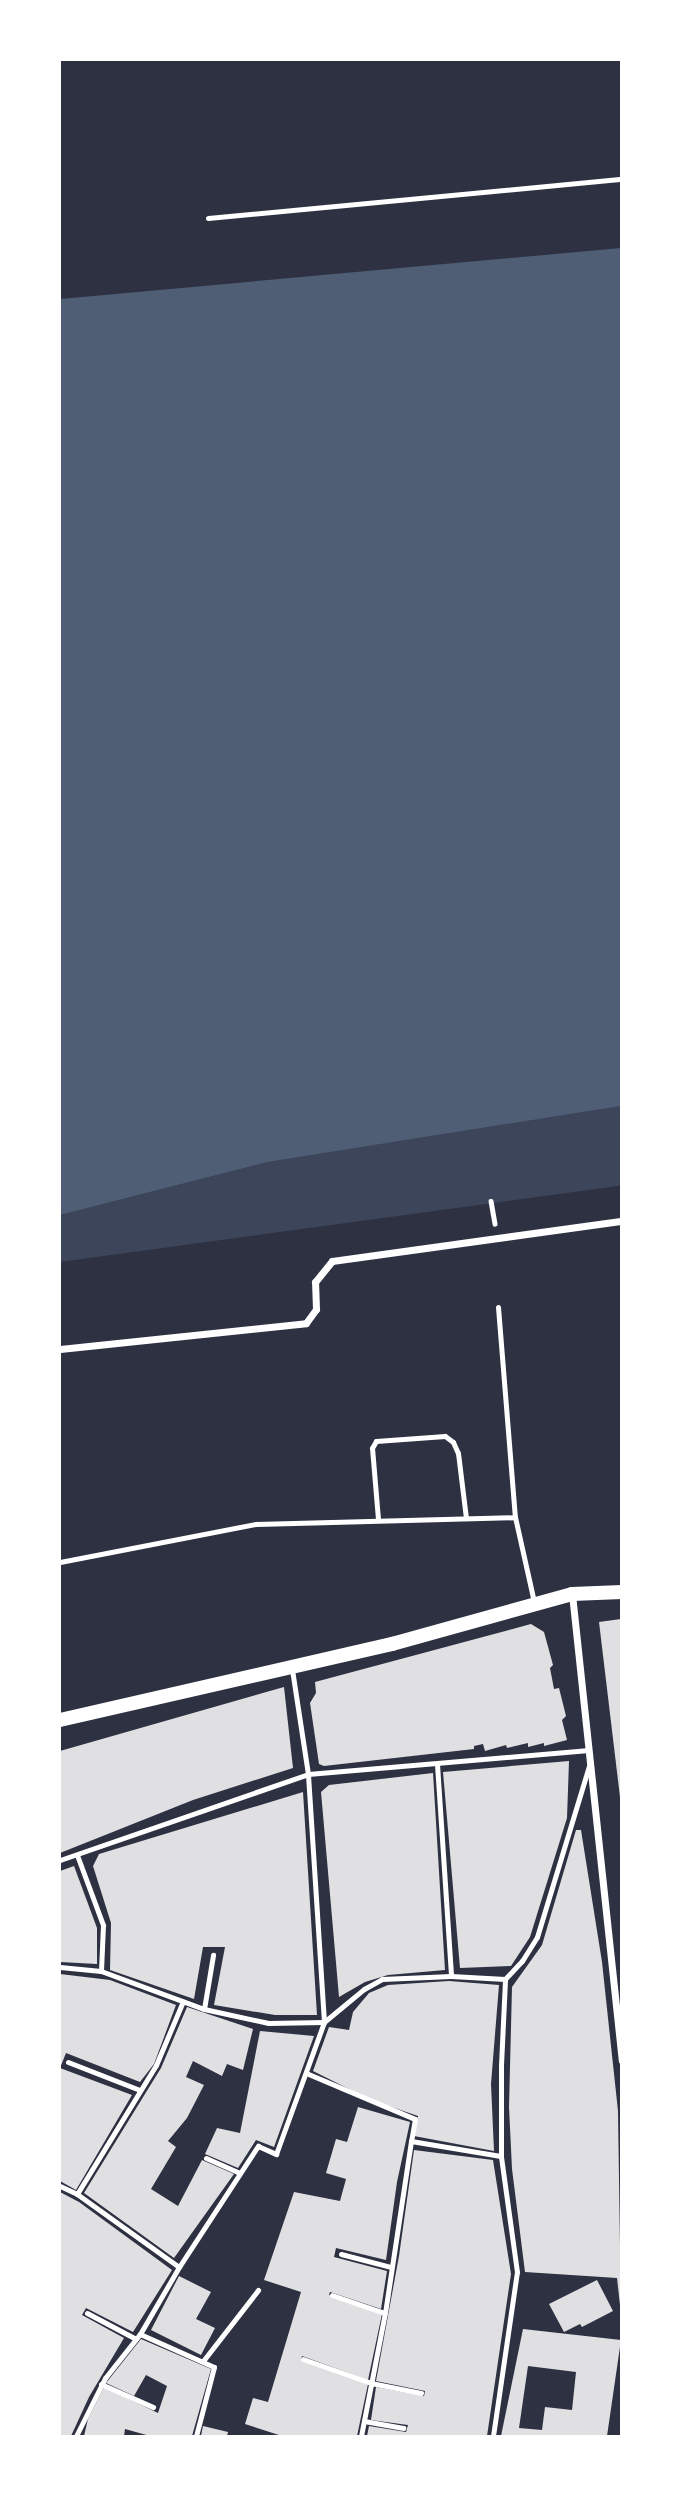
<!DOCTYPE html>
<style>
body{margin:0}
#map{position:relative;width:681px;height:2496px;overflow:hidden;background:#2d3142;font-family:Manrope,sans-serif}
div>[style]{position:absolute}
.green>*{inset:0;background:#3c4559}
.water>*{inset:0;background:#4f5d75}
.building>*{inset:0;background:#e0e0e3}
.path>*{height:4.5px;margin:-2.25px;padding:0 2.25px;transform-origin:2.25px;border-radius:2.25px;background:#fff}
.service>*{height:5px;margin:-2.5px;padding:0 2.5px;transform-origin:2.5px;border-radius:2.5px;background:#fff}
.minor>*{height:7px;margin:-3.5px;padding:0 3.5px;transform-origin:3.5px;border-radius:3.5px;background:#fff}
.secondary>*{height:14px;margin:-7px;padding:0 7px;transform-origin:7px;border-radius:7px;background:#fff}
span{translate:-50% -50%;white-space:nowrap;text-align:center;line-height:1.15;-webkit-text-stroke:6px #fff;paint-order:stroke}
.frame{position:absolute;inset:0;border:61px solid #fff;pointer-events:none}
</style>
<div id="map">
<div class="green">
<div style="clip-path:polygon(621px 1106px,621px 1184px,618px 1186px,60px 1262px,60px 1215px,268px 1162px)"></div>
</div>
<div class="water">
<div style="clip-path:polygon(621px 248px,621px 1106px,268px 1162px,60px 1215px,60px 299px)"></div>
</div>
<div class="building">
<div style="clip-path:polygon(621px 1619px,621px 1797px,620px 1797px,599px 1622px)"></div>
<div style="clip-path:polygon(531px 1624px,544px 1632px,553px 1665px,550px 1668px,554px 1689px,559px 1688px,566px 1716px,562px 1720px,567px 1740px,544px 1746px,544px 1743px,528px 1747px,528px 1743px,507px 1748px,506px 1745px,485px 1751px,483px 1744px,474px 1746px,474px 1749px,324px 1766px,319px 1764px,310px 1703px,316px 1693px,315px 1682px)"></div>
<div style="clip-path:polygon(284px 1687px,293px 1768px,193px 1800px,60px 1853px,60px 1751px)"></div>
<div style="clip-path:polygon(569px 1761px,567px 1818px,530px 1937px,511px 1966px,460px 1968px,443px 1772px)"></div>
<div style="clip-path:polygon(433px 1773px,445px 1970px,388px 1975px,365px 1982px,339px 1997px,321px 1792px,329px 1785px)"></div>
<div style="clip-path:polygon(303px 1792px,317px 2015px,275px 2015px,214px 2005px,225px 1947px,203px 1947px,194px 1999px,110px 1970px,111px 1923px,93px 1866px,99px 1854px)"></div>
<div style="clip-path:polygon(576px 1830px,581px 1830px,602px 1962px,618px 2111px,621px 2314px,617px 2278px,525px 2272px,512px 2169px,509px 2107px,512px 1987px,542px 1945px)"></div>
<div style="clip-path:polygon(74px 1866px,97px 1928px,97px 1964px,60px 1962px,60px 1871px)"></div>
<div style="clip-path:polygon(60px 1974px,110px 1980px,176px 2005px,154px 2064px,140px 2082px,66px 2053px,60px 2068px,132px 2095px,76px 2190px,60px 2181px)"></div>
<div style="clip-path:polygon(449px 1981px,499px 1985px,491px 2084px,494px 2151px,414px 2136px,418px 2116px,371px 2100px,313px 2071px,329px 2027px,349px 2030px,353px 2012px,369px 1993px,388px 1985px)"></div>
<div style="clip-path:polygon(187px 2007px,253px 2029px,243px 2070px,227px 2064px,222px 2076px,193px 2061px,186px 2077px,204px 2085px,187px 2118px,168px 2141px,176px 2147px,151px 2189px,178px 2206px,202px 2160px,234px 2174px,174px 2258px,84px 2193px,161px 2068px)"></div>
<div style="clip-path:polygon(260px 2031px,314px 2036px,274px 2147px,256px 2140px,238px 2168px,205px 2154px,217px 2128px,240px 2133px)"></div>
<div style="clip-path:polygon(358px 2107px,410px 2122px,397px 2182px,386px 2260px,336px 2248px,334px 2257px,387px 2271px,381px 2309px,330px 2292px,329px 2295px,382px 2314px,368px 2380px,302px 2356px,301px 2360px,368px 2384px,357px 2436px,282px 2436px,245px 2424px,253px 2398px,268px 2402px,301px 2292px,264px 2280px,294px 2192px,340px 2201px,346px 2179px,326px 2173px,336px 2139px,347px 2142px)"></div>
<div style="clip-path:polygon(414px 2150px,493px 2160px,511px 2274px,487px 2436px,367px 2436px,369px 2426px,406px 2432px,408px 2425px,371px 2420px,376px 2387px,424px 2396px,425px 2391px,376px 2381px,399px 2256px)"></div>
<div style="clip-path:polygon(60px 2192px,79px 2202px,172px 2270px,133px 2332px,86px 2308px,82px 2315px,124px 2338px,89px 2397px,71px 2436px,60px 2436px)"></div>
<div style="clip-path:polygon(179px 2276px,211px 2292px,196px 2319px,215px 2328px,201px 2355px,151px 2330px)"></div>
<div style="clip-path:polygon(597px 2280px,613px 2311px,582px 2327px,580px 2324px,564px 2332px,549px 2304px)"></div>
<div style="clip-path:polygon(evenodd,523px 2329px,621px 2340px,607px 2436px,501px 2436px,523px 2329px,528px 2366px,576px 2372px,572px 2410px,545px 2407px,542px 2430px,519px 2428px,528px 2366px)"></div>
<div style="clip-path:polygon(141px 2339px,211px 2369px,192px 2436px,150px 2436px,125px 2429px,124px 2436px,84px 2436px,88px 2419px,104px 2387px,158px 2413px,167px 2386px,146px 2375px,134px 2396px,106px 2383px)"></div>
<div style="clip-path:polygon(203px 2426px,228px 2432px,227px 2436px,201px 2436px)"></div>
</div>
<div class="path">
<div style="left:491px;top:1201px;width:23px;rotate:80deg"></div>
</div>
<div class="service">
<div style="left:208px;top:218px;width:416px;rotate:-5.4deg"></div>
<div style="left:498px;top:1307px;width:211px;rotate:85.4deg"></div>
<div style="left:515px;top:1517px;width:87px;rotate:77.4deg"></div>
<div style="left:378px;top:1519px;width:71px;rotate:-94.8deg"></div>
<div style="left:372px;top:1448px;width:8px;rotate:-60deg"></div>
<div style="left:376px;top:1441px;width:69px;rotate:-4.1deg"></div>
<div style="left:445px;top:1436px;width:10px;rotate:37deg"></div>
<div style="left:453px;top:1442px;width:12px;rotate:66deg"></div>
<div style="left:458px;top:1453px;width:65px;rotate:83deg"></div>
<div style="left:60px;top:1562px;width:200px;rotate:-11deg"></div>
<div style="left:256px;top:1524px;width:259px;rotate:-1.5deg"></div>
<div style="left:437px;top:1764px;width:212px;rotate:86.2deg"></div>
<div style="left:77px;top:1855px;width:75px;rotate:69.6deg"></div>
<div style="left:103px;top:1925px;width:46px;rotate:92.5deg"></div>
<div style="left:60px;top:1860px;width:262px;rotate:-19.1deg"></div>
<div style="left:308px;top:1774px;width:282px;rotate:-4.9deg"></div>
<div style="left:60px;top:1967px;width:41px;rotate:5.6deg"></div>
<div style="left:101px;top:1971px;width:110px;rotate:20.3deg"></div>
<div style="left:204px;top:2009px;width:66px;rotate:12.3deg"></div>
<div style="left:268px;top:2023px;width:56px;rotate:-1deg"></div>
<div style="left:324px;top:2022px;width:52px;rotate:-39.5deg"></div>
<div style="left:364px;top:1989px;width:21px;rotate:-29deg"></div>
<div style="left:382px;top:1979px;width:69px;rotate:-2.5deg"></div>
<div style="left:451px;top:1976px;width:54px;rotate:3.2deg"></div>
<div style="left:204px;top:2009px;width:55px;rotate:-80.5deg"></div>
<div style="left:68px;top:2062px;width:77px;rotate:21.3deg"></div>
<div style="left:306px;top:2073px;width:118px;rotate:22.9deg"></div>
<div style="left:415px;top:2119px;width:22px;rotate:100deg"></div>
<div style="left:411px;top:2141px;width:91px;rotate:9.5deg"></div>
<div style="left:206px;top:2158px;width:37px;rotate:24deg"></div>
<div style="left:60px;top:2186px;width:19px;rotate:25deg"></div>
<div style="left:77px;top:2194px;width:125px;rotate:35.6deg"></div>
<div style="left:77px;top:2194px;width:151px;rotate:-58.5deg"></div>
<div style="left:156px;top:2065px;width:69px;rotate:-67.1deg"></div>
<div style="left:341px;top:2254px;width:52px;rotate:14.6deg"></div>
<div style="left:332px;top:2295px;width:56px;rotate:18.8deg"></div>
<div style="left:87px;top:2313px;width:55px;rotate:28deg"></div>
<div style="left:140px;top:2334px;width:81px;rotate:24deg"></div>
<div style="left:214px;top:2367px;width:71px;rotate:104.6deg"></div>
<div style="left:303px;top:2359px;width:72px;rotate:19.4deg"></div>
<div style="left:371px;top:2383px;width:51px;rotate:11.3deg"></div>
<div style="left:203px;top:2361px;width:90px;rotate:-52.2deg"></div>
<div style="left:101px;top:2384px;width:57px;rotate:23.9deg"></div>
<div style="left:364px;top:2421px;width:40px;rotate:10deg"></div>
<div style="left:76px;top:2436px;width:65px;rotate:-63.4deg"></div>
<div style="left:105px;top:2378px;width:56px;rotate:-51.5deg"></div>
<div style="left:140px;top:2334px;width:78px;rotate:-59.8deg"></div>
<div style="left:179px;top:2267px;width:145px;rotate:-56.9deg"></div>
<div style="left:258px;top:2146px;width:20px;rotate:24deg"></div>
<div style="left:276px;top:2154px;width:140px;rotate:-70deg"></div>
<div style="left:324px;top:2022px;width:249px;rotate:-93.7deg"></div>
<div style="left:308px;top:1774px;width:105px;rotate:-98.7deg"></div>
<div style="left:361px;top:2436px;width:125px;rotate:-79deg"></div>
<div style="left:385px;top:2313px;width:174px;rotate:-81.4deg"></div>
<div style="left:493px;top:2436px;width:166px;rotate:-81.7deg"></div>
<div style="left:517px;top:2272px;width:117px;rotate:-97.9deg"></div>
<div style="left:501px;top:2156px;width:91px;rotate:-90deg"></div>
<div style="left:501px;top:2065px;width:86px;rotate:-87.3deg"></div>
<div style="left:505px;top:1979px;width:25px;rotate:-47deg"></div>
<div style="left:522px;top:1961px;width:28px;rotate:-58deg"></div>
<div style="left:537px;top:1937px;width:179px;rotate:-73.1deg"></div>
</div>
<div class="minor">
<div style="left:60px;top:1349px;width:247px;rotate:-6deg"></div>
<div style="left:306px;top:1323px;width:17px;rotate:-54deg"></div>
<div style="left:316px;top:1309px;width:27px;rotate:-92deg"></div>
<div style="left:315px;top:1282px;width:27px;rotate:-51deg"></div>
<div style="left:332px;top:1261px;width:293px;rotate:-7.9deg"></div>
<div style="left:572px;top:1594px;width:469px;rotate:83.9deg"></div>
</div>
<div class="secondary">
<div style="left:60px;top:1720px;width:341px;rotate:-12.9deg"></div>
<div style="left:392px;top:1644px;width:187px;rotate:-15.5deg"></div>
<div style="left:572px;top:1594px;width:50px;rotate:-2.3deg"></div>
</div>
<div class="frame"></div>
</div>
